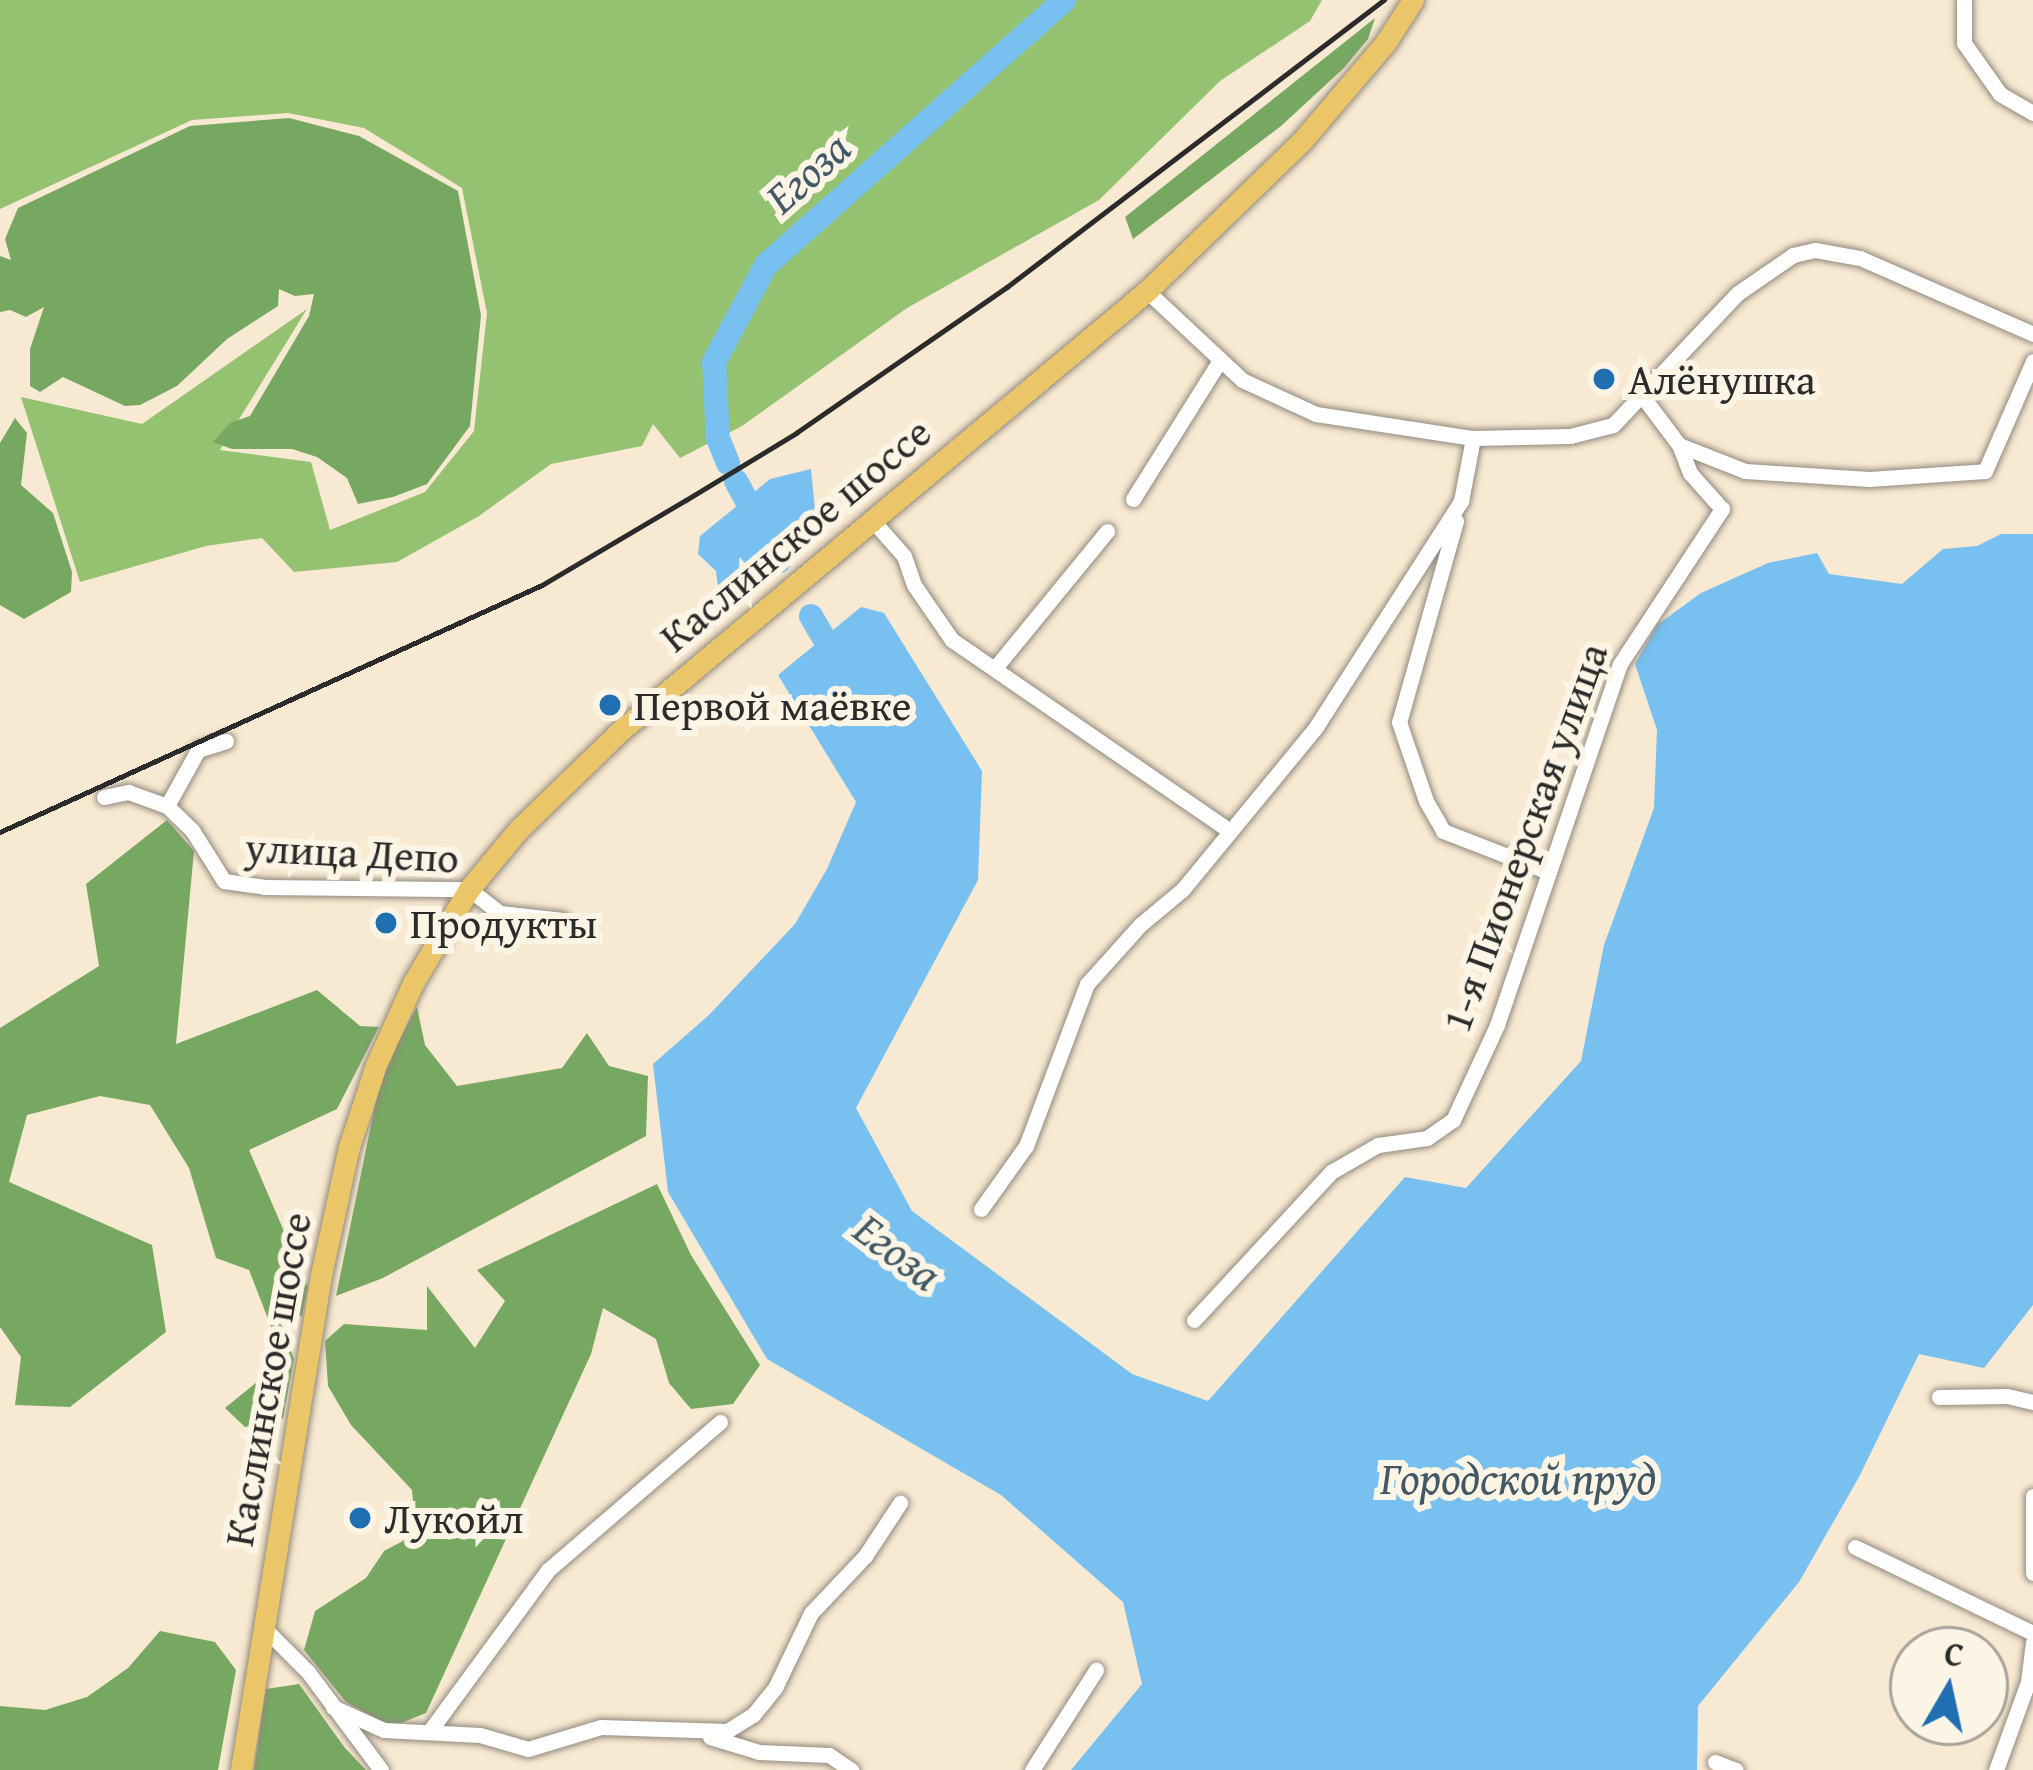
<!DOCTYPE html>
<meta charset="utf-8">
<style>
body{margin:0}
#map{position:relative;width:2033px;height:1770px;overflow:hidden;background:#f8e9d2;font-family:"Gentium Book Plus",serif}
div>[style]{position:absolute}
.green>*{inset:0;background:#94c270}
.forest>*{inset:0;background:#77a862}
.water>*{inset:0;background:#77c0f0}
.river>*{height:24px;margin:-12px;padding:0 12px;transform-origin:12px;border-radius:12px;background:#77c0f0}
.roads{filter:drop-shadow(0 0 3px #928a7e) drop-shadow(0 0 3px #928a7e)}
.minor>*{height:15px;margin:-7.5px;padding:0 7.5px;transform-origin:7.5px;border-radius:7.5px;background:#fff}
.major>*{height:21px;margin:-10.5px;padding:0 10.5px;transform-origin:10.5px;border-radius:10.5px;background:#ebc669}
.rail>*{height:4.5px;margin:-2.25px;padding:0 2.25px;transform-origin:2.25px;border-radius:2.25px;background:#2b2b2b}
.dots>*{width:33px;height:33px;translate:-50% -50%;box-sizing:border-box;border:6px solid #fcf5e5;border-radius:50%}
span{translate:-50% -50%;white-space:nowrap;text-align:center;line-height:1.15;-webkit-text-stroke:12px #fcf5e5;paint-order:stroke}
.poi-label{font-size:42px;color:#2b2b2b}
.left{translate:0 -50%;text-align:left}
.street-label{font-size:42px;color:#2b2b2b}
.water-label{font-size:45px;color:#425866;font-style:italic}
.north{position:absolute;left:1889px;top:1626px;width:120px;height:120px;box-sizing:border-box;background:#fcf5e5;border:3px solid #a8a49b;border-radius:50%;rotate:9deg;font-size:33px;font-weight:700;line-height:48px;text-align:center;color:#2b2b2b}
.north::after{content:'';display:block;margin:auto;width:42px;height:54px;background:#1f6fb2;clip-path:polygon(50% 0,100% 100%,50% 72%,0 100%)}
</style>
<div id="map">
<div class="green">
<div style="clip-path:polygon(0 0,1322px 0,1310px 21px,1220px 81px,1099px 200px,907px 308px,742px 426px,680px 458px,653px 424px,642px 446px,551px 464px,479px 516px,397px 562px,294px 572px,262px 538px,206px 546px,80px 582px,21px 397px,142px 424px,307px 309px,220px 450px,311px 462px,330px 530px,425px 492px,474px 431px,487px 313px,462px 188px,364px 128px,288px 113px,192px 120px,0 209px)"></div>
</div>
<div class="forest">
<div style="clip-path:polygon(1375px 18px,1368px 39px,1344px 68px,1281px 126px,1133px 239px,1125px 217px)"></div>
<div style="clip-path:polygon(289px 118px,359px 136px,458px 191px,481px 315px,470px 426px,427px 484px,393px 497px,358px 504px,347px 478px,317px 457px,292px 449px,232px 449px,213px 442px,230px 423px,250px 416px,309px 316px,314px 294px,295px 296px,279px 289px,278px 306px,227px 339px,177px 386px,140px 405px,125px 406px,63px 377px,40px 392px,30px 386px,30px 349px,44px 307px,26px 317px,10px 310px,0 312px,0 256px,11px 260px,5px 239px,18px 208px,190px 126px)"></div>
<div style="clip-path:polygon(15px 418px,27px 433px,21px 485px,53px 513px,72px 572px,71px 592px,24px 619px,0 605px,0 443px)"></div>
<div style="clip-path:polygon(167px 820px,194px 851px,176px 1044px,317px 990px,360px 1026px,379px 1027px,337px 1109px,249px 1150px,308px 1287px,302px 1316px,276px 1311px,294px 1359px,283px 1418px,245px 1427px,225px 1408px,284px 1360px,249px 1270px,216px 1258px,189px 1168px,150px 1105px,100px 1096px,27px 1115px,9px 1182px,152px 1245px,166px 1332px,70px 1407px,15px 1405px,21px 1357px,0 1327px,0 1028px,99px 966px,86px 884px)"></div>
<div style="clip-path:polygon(417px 1007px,425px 1045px,457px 1086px,562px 1068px,587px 1033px,609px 1066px,648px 1076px,646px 1136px,383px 1278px,336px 1296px,382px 1071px)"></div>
<div style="clip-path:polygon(657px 1184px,691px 1255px,760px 1365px,733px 1404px,691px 1409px,669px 1383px,656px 1339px,603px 1308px,591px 1354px,426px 1713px,391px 1727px,346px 1702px,304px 1650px,315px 1611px,366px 1578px,384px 1551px,416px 1534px,412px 1490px,351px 1425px,328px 1386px,325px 1341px,344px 1324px,427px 1330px,427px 1286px,475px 1348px,505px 1301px,477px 1270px)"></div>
<div style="clip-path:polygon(160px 1631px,215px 1642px,236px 1670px,218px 1770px,0 1770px,0 1706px,45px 1710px,87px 1697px,128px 1668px)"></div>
<div style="clip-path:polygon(299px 1684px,345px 1748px,366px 1770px,254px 1770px,266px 1689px)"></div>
</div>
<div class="water">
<div style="clip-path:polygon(811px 469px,816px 520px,728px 590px,718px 587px,716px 571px,698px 554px,700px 536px,770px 479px)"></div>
<div style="clip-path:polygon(2001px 534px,2033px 534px,2033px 1305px,1984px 1368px,1919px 1354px,1859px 1477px,1799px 1582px,1698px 1706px,1697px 1770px,1071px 1770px,1142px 1684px,1123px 1602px,1001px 1495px,767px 1359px,668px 1192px,653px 1064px,709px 1015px,795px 924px,827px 869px,856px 802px,778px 675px,861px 607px,884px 613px,982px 771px,978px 880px,856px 1108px,912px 1211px,1132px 1374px,1208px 1401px,1405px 1177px,1466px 1188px,1581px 1061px,1604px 945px,1654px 808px,1657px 730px,1635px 664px,1657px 625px,1701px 593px,1768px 563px,1817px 553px,1829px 574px,1902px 584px,1943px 549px,1977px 546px)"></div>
</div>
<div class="river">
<div style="left:728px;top:463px;width:27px;rotate:-112deg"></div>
<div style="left:718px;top:438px;width:76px;rotate:-93deg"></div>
<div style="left:714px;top:362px;width:110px;rotate:-61.8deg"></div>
<div style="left:766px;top:265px;width:399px;rotate:-41.6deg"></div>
<div style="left:736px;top:481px;width:91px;rotate:61.7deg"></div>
<div style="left:811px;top:616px;width:58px;rotate:59.9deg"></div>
</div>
<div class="roads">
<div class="minor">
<div style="left:1964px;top:0;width:43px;rotate:90deg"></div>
<div style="left:1964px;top:43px;width:62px;rotate:54.8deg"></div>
<div style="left:2000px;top:94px;width:38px;rotate:30deg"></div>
<div style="left:1147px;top:291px;width:130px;rotate:43.1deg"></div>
<div style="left:1242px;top:380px;width:81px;rotate:24.7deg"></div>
<div style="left:1316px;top:414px;width:159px;rotate:8.7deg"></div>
<div style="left:1473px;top:438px;width:97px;rotate:-1.2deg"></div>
<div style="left:1570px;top:436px;width:44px;rotate:-14.3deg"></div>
<div style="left:1613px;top:425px;width:182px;rotate:-46.6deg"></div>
<div style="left:1738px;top:293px;width:67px;rotate:-34.6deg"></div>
<div style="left:1793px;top:255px;width:23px;rotate:-13deg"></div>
<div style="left:1815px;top:250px;width:46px;rotate:10.1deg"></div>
<div style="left:1860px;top:258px;width:189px;rotate:23.7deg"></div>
<div style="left:1643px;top:397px;width:60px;rotate:53.1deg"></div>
<div style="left:1133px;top:499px;width:162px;rotate:-57.9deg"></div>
<div style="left:1456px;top:521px;width:209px;rotate:105.8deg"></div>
<div style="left:1399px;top:722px;width:83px;rotate:71.1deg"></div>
<div style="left:1426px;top:801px;width:34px;rotate:60deg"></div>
<div style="left:1443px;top:831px;width:110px;rotate:21.2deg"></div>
<div style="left:874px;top:522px;width:45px;rotate:48.6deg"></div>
<div style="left:904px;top:556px;width:31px;rotate:71deg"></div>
<div style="left:914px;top:585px;width:67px;rotate:55.4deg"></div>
<div style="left:952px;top:640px;width:335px;rotate:34.5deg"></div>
<div style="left:995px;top:668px;width:177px;rotate:-50.7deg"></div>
<div style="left:226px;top:741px;width:29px;rotate:162deg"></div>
<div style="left:198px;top:750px;width:64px;rotate:119deg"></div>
<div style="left:167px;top:806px;width:35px;rotate:44deg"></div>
<div style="left:192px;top:830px;width:60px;rotate:57.9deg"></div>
<div style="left:224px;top:881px;width:41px;rotate:8.3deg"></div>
<div style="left:265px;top:887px;width:204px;rotate:0.6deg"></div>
<div style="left:469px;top:889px;width:39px;rotate:38deg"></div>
<div style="left:500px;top:913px;width:63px;rotate:6.3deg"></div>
<div style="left:104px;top:797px;width:25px;rotate:-12deg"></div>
<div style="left:128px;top:792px;width:41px;rotate:19.7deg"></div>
<div style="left:981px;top:1209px;width:77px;rotate:-54.5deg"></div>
<div style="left:1026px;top:1146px;width:173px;rotate:-69.4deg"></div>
<div style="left:1087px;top:984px;width:79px;rotate:-48.1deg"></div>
<div style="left:1140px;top:925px;width:56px;rotate:-39.9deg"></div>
<div style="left:1183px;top:889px;width:210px;rotate:-50.6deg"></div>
<div style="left:1316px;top:727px;width:269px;rotate:-57.3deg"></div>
<div style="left:1461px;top:501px;width:64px;rotate:-79.2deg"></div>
<div style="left:1194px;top:1320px;width:202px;rotate:-47.2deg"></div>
<div style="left:1331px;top:1172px;width:54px;rotate:-29.9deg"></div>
<div style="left:1378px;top:1145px;width:49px;rotate:-8.1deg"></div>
<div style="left:1427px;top:1138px;width:32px;rotate:-35deg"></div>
<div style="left:1453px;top:1120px;width:105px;rotate:-65.1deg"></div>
<div style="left:1497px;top:1025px;width:381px;rotate:-71.2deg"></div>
<div style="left:1620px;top:664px;width:186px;rotate:-56.7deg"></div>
<div style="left:1722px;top:509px;width:48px;rotate:-131.6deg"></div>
<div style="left:1690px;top:473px;width:30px;rotate:-111deg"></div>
<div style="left:1679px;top:445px;width:71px;rotate:21.5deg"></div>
<div style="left:1745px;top:471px;width:124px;rotate:3.7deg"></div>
<div style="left:1869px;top:479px;width:116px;rotate:-3.9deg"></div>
<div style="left:1985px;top:471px;width:120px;rotate:-66.4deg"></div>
<div style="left:1939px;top:1397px;width:68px;rotate:-0.8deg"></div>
<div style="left:2007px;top:1396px;width:27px;rotate:13deg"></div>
<div style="left:2033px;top:1496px;width:77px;rotate:90deg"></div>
<div style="left:1855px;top:1547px;width:198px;rotate:25.8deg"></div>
<div style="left:265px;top:1629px;width:61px;rotate:45deg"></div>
<div style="left:308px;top:1672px;width:122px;rotate:53.3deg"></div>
<div style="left:333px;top:1707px;width:56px;rotate:24.3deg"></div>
<div style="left:384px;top:1730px;width:96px;rotate:3deg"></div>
<div style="left:480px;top:1735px;width:50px;rotate:16.3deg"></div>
<div style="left:528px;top:1749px;width:76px;rotate:-16.8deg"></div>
<div style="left:601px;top:1727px;width:126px;rotate:1.8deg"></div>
<div style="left:727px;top:1731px;width:31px;rotate:-32deg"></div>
<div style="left:753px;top:1715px;width:35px;rotate:-51deg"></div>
<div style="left:775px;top:1688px;width:83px;rotate:-64.4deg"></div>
<div style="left:811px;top:1613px;width:79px;rotate:-46.5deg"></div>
<div style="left:865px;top:1556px;width:64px;rotate:-56.6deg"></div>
<div style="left:429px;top:1732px;width:201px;rotate:-53.7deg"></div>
<div style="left:548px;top:1570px;width:227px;rotate:-40.7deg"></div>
<div style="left:710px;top:1737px;width:51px;rotate:17deg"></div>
<div style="left:759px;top:1752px;width:70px;rotate:2.5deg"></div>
<div style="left:829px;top:1755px;width:27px;rotate:34deg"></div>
<div style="left:1715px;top:1762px;width:22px;rotate:21deg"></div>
<div style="left:1032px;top:1770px;width:119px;rotate:-57.4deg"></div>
<div style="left:1996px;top:1770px;width:94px;rotate:-70deg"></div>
<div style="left:2028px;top:1682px;width:40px;rotate:-82.9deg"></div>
</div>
<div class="major">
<div style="left:241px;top:1770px;width:501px;rotate:-80.82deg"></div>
<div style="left:321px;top:1275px;width:131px;rotate:-77.7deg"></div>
<div style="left:349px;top:1147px;width:86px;rotate:-71.8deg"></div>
<div style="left:376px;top:1065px;width:90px;rotate:-65.7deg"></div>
<div style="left:413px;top:983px;width:109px;rotate:-59.2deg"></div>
<div style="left:469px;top:889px;width:78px;rotate:-50.2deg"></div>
<div style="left:519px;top:829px;width:139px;rotate:-44.1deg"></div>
<div style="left:619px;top:732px;width:688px;rotate:-39.87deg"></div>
<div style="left:1147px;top:291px;width:214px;rotate:-44.1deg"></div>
<div style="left:1301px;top:142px;width:131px;rotate:-49.6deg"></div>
<div style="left:1386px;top:42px;width:50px;rotate:-57.3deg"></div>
</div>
</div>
<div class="rail">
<div style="left:0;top:832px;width:596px;rotate:-24.5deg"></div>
<div style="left:542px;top:585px;width:167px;rotate:-30.6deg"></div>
<div style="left:686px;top:500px;width:129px;rotate:-31.3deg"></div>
<div style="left:796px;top:433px;width:257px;rotate:-34.7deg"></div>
<div style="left:1007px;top:287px;width:474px;rotate:-37.3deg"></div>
</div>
<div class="dots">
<div style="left:1604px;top:379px;background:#1f6fb2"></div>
<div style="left:610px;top:705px;background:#1f6fb2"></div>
<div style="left:386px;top:923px;background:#1f6fb2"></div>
<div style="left:360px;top:1518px;background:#1f6fb2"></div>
</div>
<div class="poi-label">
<span class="left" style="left:1628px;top:379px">Алёнушка</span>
<span class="left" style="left:634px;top:705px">Первой маёвке</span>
<span class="left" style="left:410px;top:923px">Продукты</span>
<span class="left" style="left:384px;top:1518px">Лукойл</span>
</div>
<div class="street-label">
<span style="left:795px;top:534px;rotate:-40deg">Каслинское шоссе</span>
<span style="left:1524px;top:837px;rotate:-70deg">1-я Пионерская улица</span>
<span style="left:352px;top:852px;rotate:3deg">улица Депо</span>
<span style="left:267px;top:1379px;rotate:-80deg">Каслинское шоссе</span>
</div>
<div class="water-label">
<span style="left:807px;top:172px;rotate:-42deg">Егоза</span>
<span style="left:898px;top:1251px;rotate:37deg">Егоза</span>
<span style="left:1518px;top:1478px">Городской пруд</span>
</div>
<div class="north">С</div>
</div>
